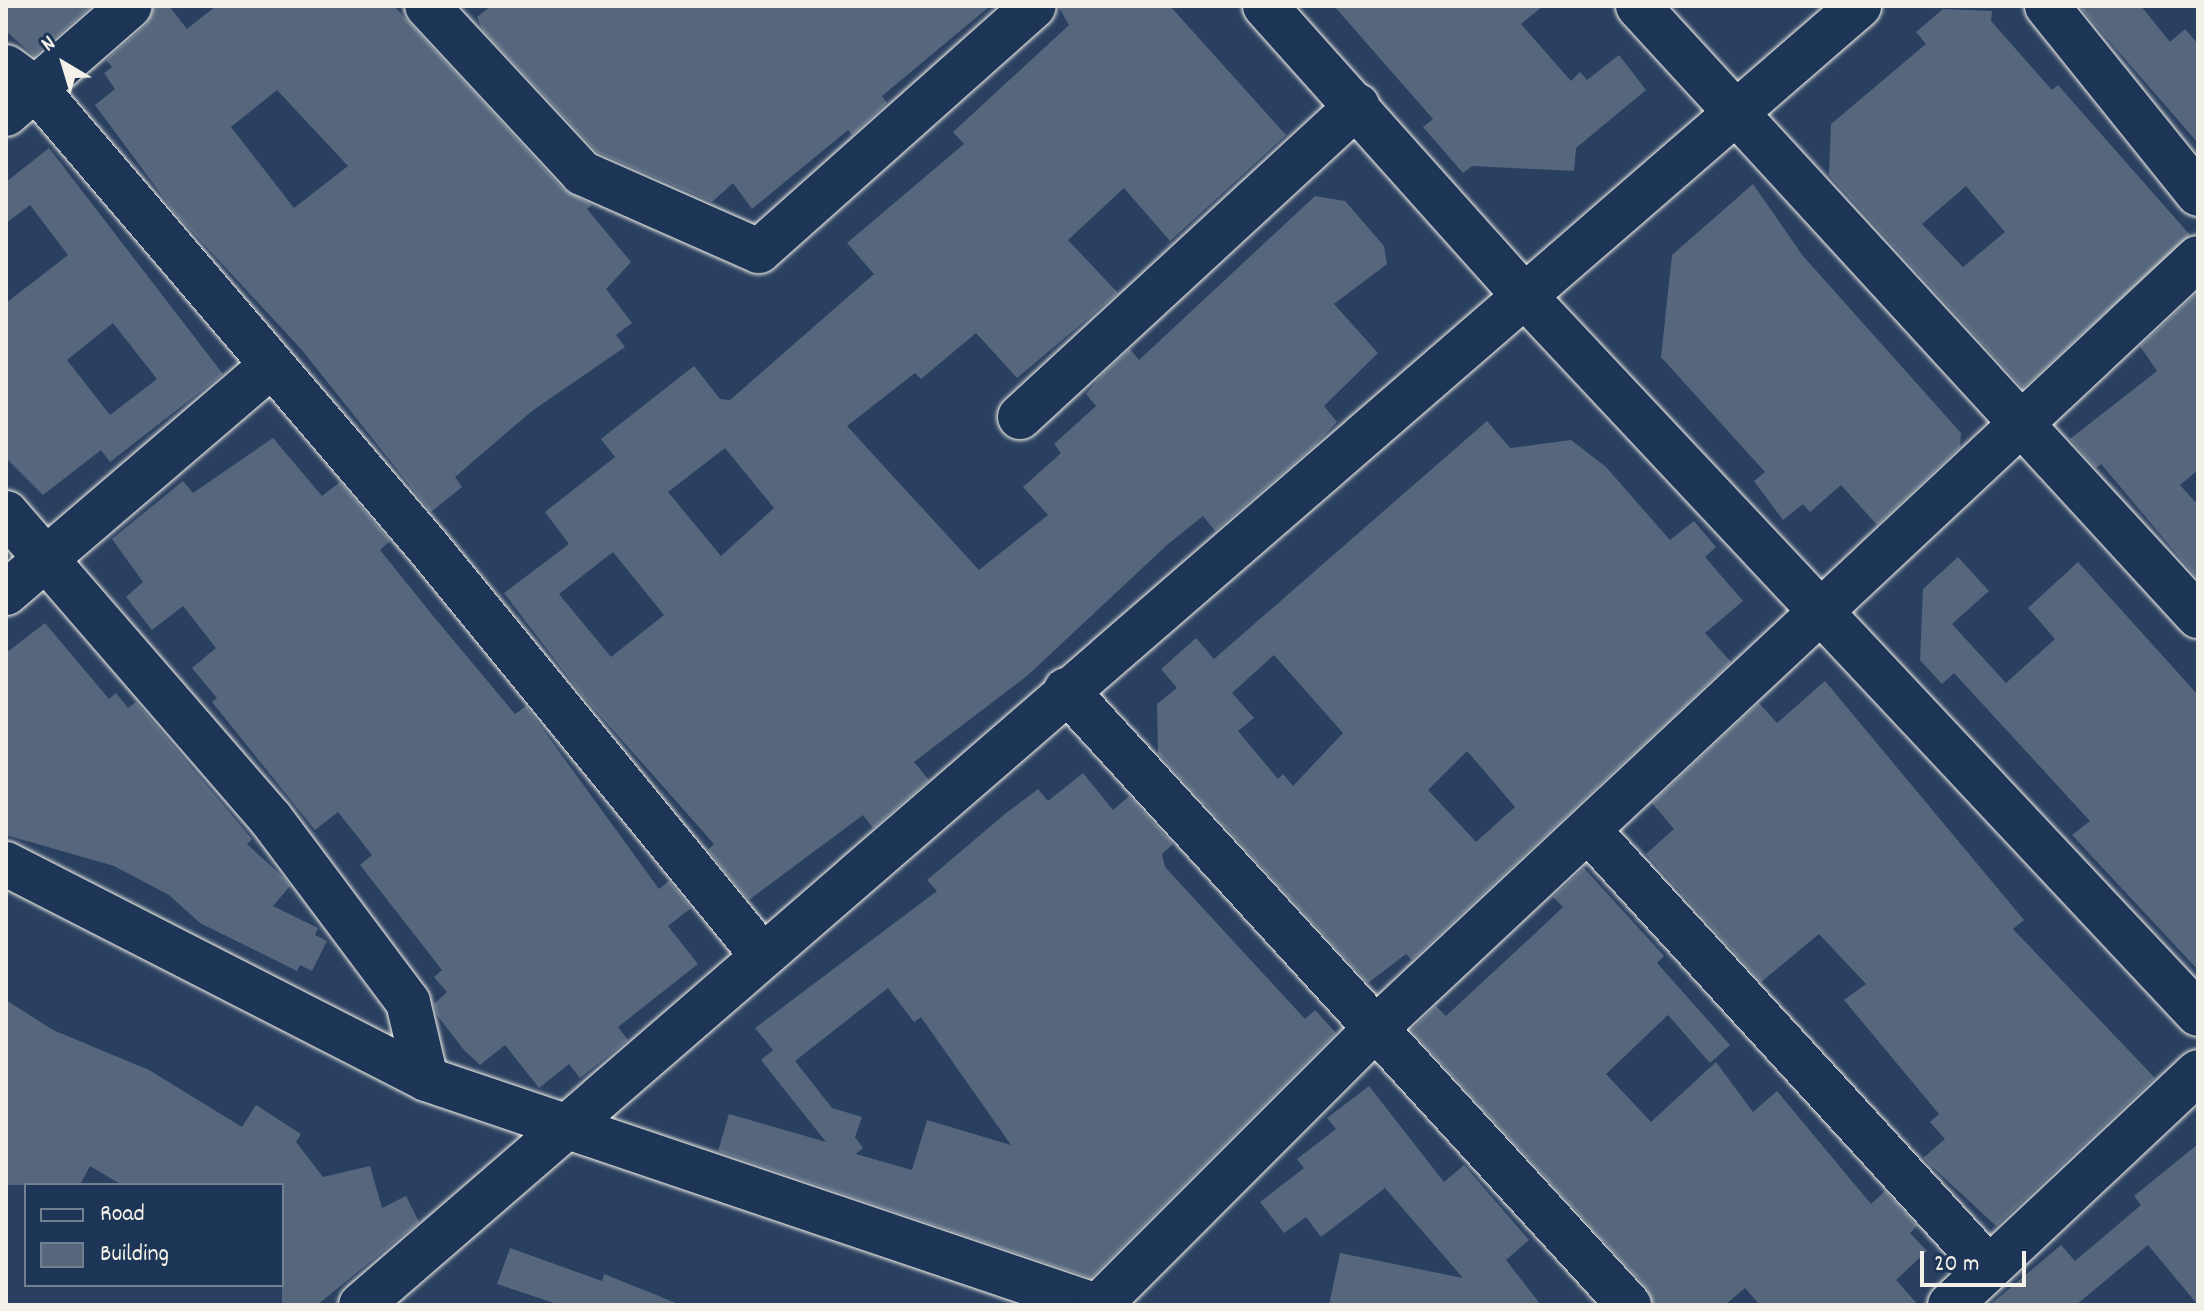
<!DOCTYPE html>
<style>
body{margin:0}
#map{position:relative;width:2204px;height:1311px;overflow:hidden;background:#2a4060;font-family:Dekko,sans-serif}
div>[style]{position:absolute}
.building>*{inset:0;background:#56677d}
.roads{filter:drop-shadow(0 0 2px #f4f1e8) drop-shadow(0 0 2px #f4f1e8)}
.minor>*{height:44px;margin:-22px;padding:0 22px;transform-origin:22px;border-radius:22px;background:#1d3557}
span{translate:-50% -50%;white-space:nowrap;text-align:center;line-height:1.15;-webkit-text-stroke:7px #1d3557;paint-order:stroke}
.frame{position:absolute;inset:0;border:8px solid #f4f1e8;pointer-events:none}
.legend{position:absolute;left:24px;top:1183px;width:260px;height:104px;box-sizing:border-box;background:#1d3557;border:2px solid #738091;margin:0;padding:10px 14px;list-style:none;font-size:24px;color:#f4f1e8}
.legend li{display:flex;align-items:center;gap:16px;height:40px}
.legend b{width:40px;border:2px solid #738091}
.north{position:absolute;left:24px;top:24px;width:80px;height:80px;-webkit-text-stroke:6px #1d3557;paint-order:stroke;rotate:322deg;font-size:22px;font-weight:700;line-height:32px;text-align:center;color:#f4f1e8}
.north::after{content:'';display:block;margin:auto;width:28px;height:36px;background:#f4f1e8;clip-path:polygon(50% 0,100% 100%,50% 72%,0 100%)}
.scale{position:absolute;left:1920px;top:1251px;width:106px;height:36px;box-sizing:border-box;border:4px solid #f4f1e8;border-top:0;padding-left:10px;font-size:24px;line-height:28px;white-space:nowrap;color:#f4f1e8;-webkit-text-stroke:6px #1d3557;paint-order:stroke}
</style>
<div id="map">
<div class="building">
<div style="clip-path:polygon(6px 6px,92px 6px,34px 56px,6px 31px)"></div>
<div style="clip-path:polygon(evenodd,154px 6px,169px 6px,187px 29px,216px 6px,394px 6px,564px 190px,592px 205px,587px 209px,631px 262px,606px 289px,632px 323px,616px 335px,625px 347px,532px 411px,455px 477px,462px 487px,431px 512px,301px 349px,175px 213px,95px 105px,115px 89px,104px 73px,112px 67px,106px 60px,146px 25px,154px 6px,277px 90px,348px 166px,294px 208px,231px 127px,277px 90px)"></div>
<div style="clip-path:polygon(491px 6px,990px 6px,882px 96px,887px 103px,852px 135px,848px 130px,752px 209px,733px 183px,712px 202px,597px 152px,482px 29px,477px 17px)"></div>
<div style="clip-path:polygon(evenodd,1058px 6px,1170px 6px,1286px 135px,1170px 241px,1124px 188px,1068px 240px,1118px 293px,1017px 378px,976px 333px,921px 379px,915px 373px,847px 426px,979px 570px,1048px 515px,1023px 487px,1061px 453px,1054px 444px,1096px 406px,1086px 394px,1102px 375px,1130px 349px,1139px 360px,1315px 196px,1345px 201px,1384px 246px,1387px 264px,1334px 304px,1378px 353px,1324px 406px,1337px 422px,1315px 445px,1215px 531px,1203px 516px,1167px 545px,1027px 676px,914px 762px,929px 780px,873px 828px,863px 815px,749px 900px,708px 850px,714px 844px,582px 695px,504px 593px,569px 544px,545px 512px,615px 457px,601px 439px,694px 366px,720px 399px,730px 400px,874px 274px,847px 243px,964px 144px,953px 132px,1069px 25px,1058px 6px,725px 448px,774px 508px,721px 556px,668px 492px,725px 448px,1058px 6px,613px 552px,664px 615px,611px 657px,559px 594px,613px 552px)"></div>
<div style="clip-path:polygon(1334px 6px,1543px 6px,1521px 24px,1571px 81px,1580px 72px,1587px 80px,1619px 55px,1646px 90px,1576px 148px,1574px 171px,1472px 166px,1463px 173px,1423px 127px,1433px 119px)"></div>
<div style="clip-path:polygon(2079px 6px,2141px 6px,2170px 42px,2185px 29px,2198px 44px,2198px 143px)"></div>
<div style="clip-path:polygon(evenodd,1943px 9px,1992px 11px,1991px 21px,2052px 90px,2058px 85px,2190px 235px,2023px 388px,1829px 175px,1831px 124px,1926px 44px,1916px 32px,1943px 9px,1966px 186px,2005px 232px,1963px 267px,1922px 224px,1966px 186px)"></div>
<div style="clip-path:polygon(evenodd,49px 148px,223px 374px,110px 462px,101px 450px,43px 495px,6px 458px,6px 303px,68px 255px,30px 205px,6px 223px,6px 182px,49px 148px,113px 323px,157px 379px,110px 415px,67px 360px,113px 323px)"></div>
<div style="clip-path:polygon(1753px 184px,1803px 256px,1961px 433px,1960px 447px,1877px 525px,1841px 485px,1810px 512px,1803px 504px,1783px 520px,1754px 481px,1765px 472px,1661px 357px,1672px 255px)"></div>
<div style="clip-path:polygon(2198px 292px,2198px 470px,2180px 485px,2198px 505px,2198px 579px,2101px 464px,2096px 468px,2070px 439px,2157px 371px,2140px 346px)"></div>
<div style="clip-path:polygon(evenodd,1487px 421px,1510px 448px,1571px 440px,1606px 467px,1670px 540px,1694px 521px,1716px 547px,1705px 557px,1743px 601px,1705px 633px,1731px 662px,1412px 960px,1406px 954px,1368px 983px,1158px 753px,1157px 704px,1177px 688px,1161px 669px,1196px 638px,1214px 659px,1487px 421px,1274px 655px,1343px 733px,1293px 786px,1283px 774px,1278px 779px,1238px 731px,1254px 718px,1232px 693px,1274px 655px,1487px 421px,1467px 751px,1515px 807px,1476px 842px,1428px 790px,1467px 751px)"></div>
<div style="clip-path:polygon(273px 438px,322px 496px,340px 482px,390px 541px,380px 550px,434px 617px,515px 714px,526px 706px,659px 889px,669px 881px,691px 908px,668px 926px,698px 964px,618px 1027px,628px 1040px,580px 1078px,569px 1064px,539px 1088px,505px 1045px,480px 1065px,464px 1050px,437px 1015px,434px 1004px,447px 992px,434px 977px,442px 970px,360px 865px,372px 855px,338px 812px,315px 830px,212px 702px,217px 698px,192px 668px,216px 648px,183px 606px,152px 630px,126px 597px,143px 582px,112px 539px,183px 481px,193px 493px)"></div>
<div style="clip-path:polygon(1958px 557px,1989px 591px,1952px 624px,2006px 683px,2055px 639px,2028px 608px,2078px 562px,2198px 695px,2198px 970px,2072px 835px,2090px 821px,1954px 673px,1942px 684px,1920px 660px,1923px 589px)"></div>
<div style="clip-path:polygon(45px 623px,109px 699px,116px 693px,128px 708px,136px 702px,252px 839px,247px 844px,284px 878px,290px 886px,273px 906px,318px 928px,315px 935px,327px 941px,312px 971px,300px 965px,297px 971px,200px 923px,169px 895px,114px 866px,6px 835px,6px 653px)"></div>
<div style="clip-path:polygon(1825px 681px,2024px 920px,2013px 929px,2155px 1078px,1996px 1226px,1923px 1158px,1945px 1139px,1930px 1122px,1939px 1114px,1844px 1000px,1866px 984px,1819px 934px,1761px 982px,1646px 854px,1674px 829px,1652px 803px,1759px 703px,1777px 723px)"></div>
<div style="clip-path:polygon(evenodd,1083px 773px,1113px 810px,1129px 796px,1173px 844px,1162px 854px,1165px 867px,1305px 1019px,1315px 1010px,1336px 1033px,1091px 1278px,718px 1151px,729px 1114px,826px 1142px,761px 1060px,773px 1050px,755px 1028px,937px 891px,927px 880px,1005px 814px,1038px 789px,1048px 801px,1083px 773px,888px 988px,914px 1022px,921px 1017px,1011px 1145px,927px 1120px,912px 1170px,856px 1154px,863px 1148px,855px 1137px,862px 1117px,832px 1108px,795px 1061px,888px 988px)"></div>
<div style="clip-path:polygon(1584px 868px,1664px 956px,1657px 963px,1730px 1045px,1710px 1063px,1668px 1015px,1606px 1074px,1651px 1122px,1716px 1062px,1753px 1112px,1777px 1091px,1871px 1204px,1885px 1191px,1917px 1226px,1910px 1233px,1927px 1251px,1896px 1280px,1918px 1305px,1760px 1305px,1745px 1288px,1725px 1305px,1653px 1305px,1647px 1288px,1411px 1030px,1436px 1006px,1446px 1016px,1528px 940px,1563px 907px,1553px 897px)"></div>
<div style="clip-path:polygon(6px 1000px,53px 1030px,149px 1070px,242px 1127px,256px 1105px,301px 1134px,296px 1142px,323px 1177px,370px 1166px,382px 1208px,406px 1196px,419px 1222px,317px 1305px,282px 1305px,282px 1185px,122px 1185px,90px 1166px,80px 1185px,6px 1185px)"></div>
<div style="clip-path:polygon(1369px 1086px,1444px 1182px,1464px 1165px,1529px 1240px,1506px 1260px,1541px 1305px,1329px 1305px,1340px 1253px,1463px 1278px,1385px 1188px,1321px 1237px,1306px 1217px,1284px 1233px,1260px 1202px,1304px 1168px,1297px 1159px,1336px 1129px,1327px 1118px)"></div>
<div style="clip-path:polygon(2198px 1144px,2198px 1305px,2148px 1245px,2076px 1305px,1990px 1305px,2061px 1245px,2075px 1261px,2141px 1205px,2134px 1196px)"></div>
<div style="clip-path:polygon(510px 1248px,602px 1281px,604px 1274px,681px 1305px,560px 1305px,497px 1284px)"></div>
</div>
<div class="roads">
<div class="minor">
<div style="left:427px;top:6px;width:228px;rotate:47.1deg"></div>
<div style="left:582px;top:173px;width:193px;rotate:23.8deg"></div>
<div style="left:759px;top:251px;width:368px;rotate:-41.7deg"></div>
<div style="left:1265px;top:6px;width:385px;rotate:48.2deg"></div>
<div style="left:1522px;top:293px;width:988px;rotate:46.84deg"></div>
<div style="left:1638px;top:6px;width:828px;rotate:47.45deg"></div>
<div style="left:2047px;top:6px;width:241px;rotate:51.2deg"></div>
<div style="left:6px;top:67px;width:37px;rotate:36deg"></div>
<div style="left:36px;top:89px;width:603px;rotate:49.44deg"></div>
<div style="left:428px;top:547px;width:526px;rotate:50.71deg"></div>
<div style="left:6px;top:114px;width:164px;rotate:-41.1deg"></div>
<div style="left:1020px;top:417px;width:459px;rotate:-42.7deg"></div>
<div style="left:6px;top:513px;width:405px;rotate:49.1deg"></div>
<div style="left:271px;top:819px;width:229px;rotate:53.2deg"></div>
<div style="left:408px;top:1002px;width:79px;rotate:76.8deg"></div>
<div style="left:6px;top:593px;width:350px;rotate:-40.6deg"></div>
<div style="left:1066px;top:690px;width:834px;rotate:47.53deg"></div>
<div style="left:1590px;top:832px;width:590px;rotate:47.54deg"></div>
<div style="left:6px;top:864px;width:472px;rotate:27.1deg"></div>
<div style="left:426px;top:1079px;width:705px;rotate:18.69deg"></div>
<div style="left:361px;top:1305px;width:1983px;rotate:-40.93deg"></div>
<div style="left:1099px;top:1305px;width:392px;rotate:-45deg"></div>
<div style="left:1376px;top:1028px;width:1126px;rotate:-43.13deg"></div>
<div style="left:1950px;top:1305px;width:340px;rotate:-43.2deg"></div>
</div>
</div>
<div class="frame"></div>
<ul class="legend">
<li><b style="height:10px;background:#1d3557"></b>Road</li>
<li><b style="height:22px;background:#56677d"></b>Building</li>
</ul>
<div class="north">N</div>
<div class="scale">20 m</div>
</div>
